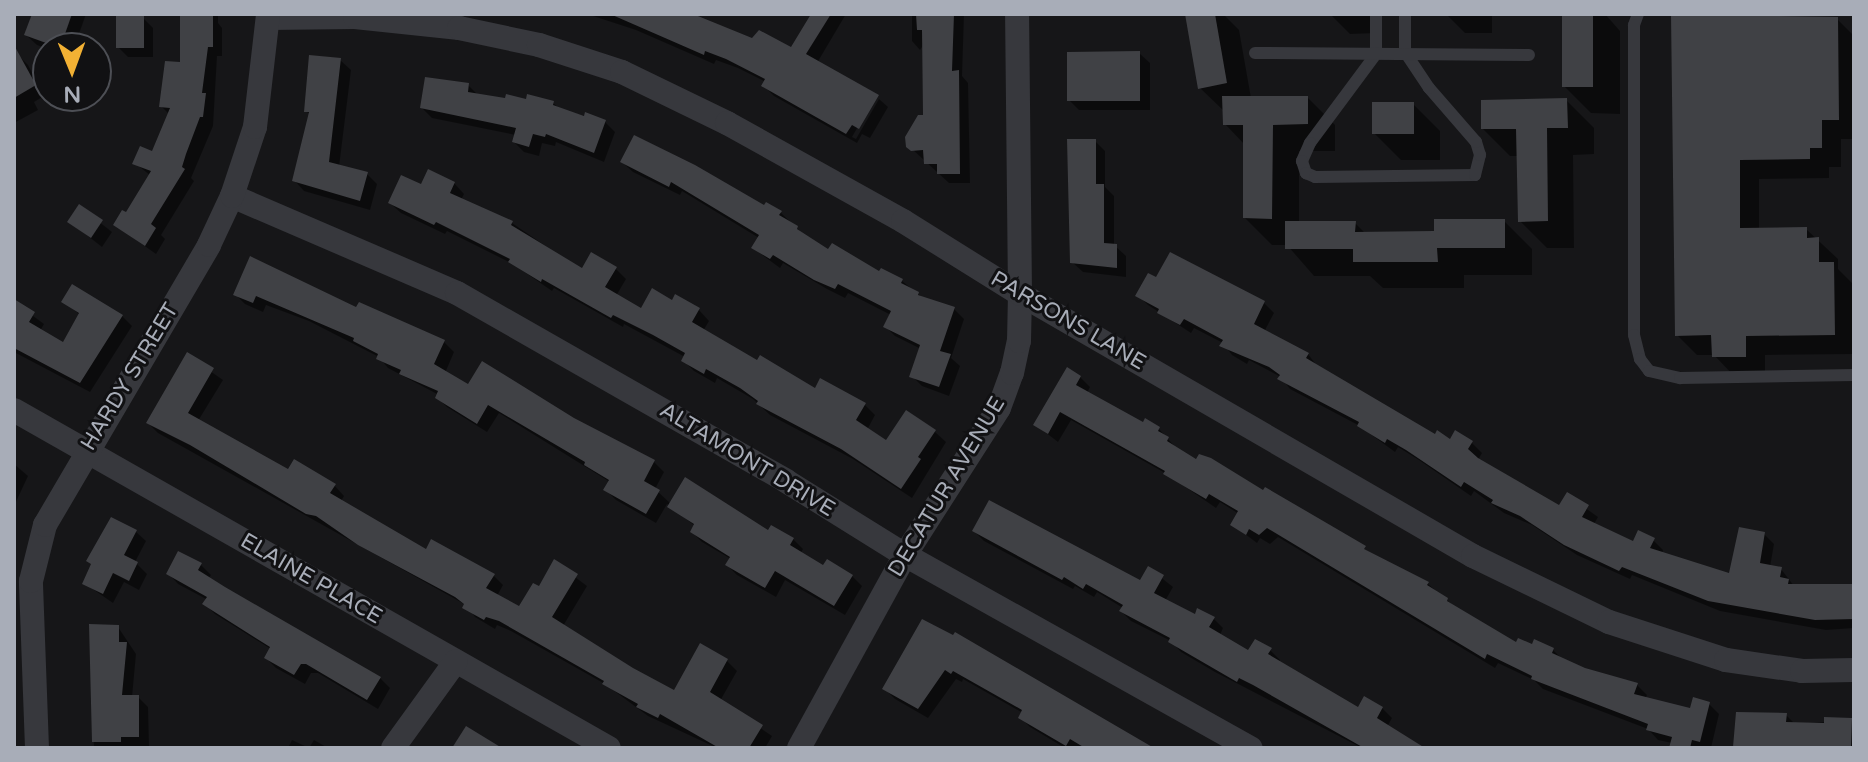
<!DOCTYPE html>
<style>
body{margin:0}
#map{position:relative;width:1868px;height:762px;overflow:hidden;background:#161618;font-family:"Varela Round",sans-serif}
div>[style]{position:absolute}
.shadow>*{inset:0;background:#0007}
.building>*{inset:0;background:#404145}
.lane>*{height:12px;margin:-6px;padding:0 6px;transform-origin:6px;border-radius:6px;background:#37383d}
.street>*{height:24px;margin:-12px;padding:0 12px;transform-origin:12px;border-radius:12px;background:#37383d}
span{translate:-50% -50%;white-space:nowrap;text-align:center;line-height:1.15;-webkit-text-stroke:6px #111113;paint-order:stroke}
.street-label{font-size:22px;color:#a8adb8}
.frame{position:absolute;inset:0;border:16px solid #a8adb8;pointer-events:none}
.north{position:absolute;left:32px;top:32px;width:80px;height:80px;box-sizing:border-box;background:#111113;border:2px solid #4d4f55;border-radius:50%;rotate:179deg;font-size:22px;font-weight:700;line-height:32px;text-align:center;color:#a8adb8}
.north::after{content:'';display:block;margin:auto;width:28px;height:36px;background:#f2b134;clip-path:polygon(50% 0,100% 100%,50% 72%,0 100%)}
</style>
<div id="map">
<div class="shadow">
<div style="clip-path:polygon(41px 14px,86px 14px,74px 48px,48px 49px,37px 45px,26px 35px)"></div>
<div style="clip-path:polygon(181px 14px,218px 14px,218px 23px,222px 28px,222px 56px,217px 56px,213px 126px,191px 178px,194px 181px,161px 235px,165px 239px,156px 254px,115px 225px,126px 215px,151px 176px,135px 163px,153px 154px,169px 114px,161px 106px,182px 65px)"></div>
<div style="clip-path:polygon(587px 14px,684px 14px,753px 41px,792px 50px,811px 14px,846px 14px,817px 63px,875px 97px,852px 137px,856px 139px,879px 99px,888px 107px,870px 138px,862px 134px,857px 143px,774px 96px,764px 86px,766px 82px,738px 68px,716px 60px,714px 64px,636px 30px)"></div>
<div style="clip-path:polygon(912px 14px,964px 14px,962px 76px,968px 83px,970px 183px,949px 183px,912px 149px,925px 117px,924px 44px,920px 50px,912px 41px)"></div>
<div style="clip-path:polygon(1187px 14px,1223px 14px,1239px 30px,1251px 98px,1308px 98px,1335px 125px,1335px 151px,1299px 151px,1299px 223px,1355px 223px,1366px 234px,1436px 233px,1504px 221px,1532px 249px,1532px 275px,1464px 275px,1464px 288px,1383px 288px,1370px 276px,1314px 276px,1287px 245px,1272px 245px,1245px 218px,1245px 145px,1225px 124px,1225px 112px,1200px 88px)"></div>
<div style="clip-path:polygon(1330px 14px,1377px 14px,1377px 33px,1350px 34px)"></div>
<div style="clip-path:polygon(1446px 14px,1492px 14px,1492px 33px,1465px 33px)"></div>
<div style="clip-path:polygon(1561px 14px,1605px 14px,1620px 31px,1620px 114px,1591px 113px,1564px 86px,1564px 18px)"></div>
<div style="clip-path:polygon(1673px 14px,1717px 14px,1722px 19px,1837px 19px,1854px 36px,1854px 139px,1841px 139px,1841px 167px,1829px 167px,1829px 178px,1759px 179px,1759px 229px,1806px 229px,1838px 259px,1838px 269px,1853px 284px,1854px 354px,1765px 355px,1765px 376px,1734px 376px,1714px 355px,1697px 355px,1677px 335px)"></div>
<div style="clip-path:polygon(143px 18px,153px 28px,153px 57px,128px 57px,118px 47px)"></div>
<div style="clip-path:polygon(1139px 53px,1150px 63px,1150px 110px,1079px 110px,1069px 100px)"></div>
<div style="clip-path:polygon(18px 55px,28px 65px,44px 96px,34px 102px,38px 110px,14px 123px,14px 57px)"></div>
<div style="clip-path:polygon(340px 60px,351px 70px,339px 167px,367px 174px,377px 184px,370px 210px,304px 191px,294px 180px,311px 115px,306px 111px)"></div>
<div style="clip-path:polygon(468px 85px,479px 96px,553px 103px,560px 109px,605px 122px,615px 132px,604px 162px,556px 142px,555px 146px,542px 143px,539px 156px,524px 152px,514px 142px,516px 135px,432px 118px,422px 108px)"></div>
<div style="clip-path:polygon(1566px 100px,1594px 128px,1594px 154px,1573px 155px,1574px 248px,1547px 248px,1520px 221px,1519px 156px,1510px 156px,1483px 129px)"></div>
<div style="clip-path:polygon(1413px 104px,1440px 131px,1440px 160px,1401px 160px,1374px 133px)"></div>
<div style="clip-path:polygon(1095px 141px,1105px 151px,1105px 187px,1114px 196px,1114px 245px,1126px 256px,1126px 277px,1083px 272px,1072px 262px)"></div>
<div style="clip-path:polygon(622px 162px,780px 212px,808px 239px,829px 251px,902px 281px,923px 298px,954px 309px,964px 319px,951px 358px,960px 366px,949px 396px,922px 386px,912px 376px,921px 349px,895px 336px,885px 326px,891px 315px,848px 293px,845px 298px,827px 289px,783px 263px,780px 268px,753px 248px,759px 238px,682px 191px,680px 195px,633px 172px)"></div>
<div style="clip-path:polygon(454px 183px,464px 194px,461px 200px,512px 223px,582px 271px,615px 268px,626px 279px,616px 296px,642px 310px,672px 302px,699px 310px,709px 321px,703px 331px,758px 362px,816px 391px,865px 405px,875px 415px,867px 430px,887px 442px,906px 413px,935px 432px,946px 442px,912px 498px,853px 459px,770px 415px,753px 399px,717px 378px,715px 383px,694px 371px,683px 360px,685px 357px,624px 324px,623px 327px,554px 288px,552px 291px,513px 264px,447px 231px,445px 234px,401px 213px,390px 203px,422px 187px)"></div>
<div style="clip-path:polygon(80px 207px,112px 232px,102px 247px,70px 222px)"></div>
<div style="clip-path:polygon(1170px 255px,1264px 303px,1274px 313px,1264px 332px,1308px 354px,1317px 366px,1435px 437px,1472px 443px,1482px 453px,1478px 460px,1560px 507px,1567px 495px,1598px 517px,1594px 524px,1634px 544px,1653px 540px,1663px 550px,1662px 554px,1730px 576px,1764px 534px,1774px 544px,1770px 567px,1781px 569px,1794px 586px,1854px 584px,1854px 628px,1826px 630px,1720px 611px,1632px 575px,1630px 579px,1577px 555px,1532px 525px,1504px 513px,1474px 491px,1471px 496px,1419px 460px,1398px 447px,1395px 452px,1358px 425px,1290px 389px,1281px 377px,1249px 360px,1247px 364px,1232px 355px,1223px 343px,1194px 328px,1191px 333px,1148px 305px,1138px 295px,1157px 280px)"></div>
<div style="clip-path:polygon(251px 259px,357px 309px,444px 342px,454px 352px,445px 373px,469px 387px,573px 419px,654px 462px,664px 472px,655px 489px,671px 504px,793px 539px,803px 549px,800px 554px,824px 568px,852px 576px,862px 586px,845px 615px,785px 580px,776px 597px,737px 575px,727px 565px,731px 559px,702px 542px,692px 532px,695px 526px,667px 504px,656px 523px,616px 500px,606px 490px,610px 482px,499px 413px,487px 432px,447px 407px,437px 397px,439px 395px,388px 368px,379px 357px,309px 321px,266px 305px,263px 312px,245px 304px,235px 294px)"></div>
<div style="clip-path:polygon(64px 301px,122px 316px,132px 326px,90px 392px,14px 352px,14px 302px,44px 324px,40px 331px,64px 344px,80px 315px)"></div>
<div style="clip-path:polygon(187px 355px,223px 380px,198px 421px,289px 471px,334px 485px,344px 496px,341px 501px,427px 552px,493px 575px,503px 585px,497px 596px,520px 609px,539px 589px,555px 562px,587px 586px,563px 626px,632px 670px,675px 692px,727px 661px,737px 671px,720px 701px,772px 736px,765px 748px,717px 748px,648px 716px,605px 684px,511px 631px,497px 625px,495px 629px,475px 617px,466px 605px,158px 433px,148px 423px)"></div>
<div style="clip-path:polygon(1080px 377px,1090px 387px,1087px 393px,1144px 425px,1146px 421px,1159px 429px,1177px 449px,1428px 584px,1457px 609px,1517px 644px,1553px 650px,1564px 661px,1584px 670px,1637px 685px,1647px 695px,1645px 699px,1692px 711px,1709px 704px,1719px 714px,1711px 748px,1671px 748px,1672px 743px,1658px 740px,1648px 729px,1543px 689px,1534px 680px,1498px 663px,1495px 668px,1278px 537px,1270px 544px,1260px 538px,1257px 543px,1233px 525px,1239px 514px,1220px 502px,1216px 508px,1165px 473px,1071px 420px,1058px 442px,1036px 425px)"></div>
<div style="clip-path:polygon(14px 464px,28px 476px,14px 506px)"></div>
<div style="clip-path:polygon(135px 531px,146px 541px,135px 562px,147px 574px,139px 590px,124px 582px,113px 603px,84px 583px)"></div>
<div style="clip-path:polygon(974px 531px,1140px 583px,1149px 568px,1173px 587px,1165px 601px,1196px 616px,1213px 618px,1223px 628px,1220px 635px,1249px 652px,1270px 650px,1280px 660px,1279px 662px,1359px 709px,1382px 708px,1392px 718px,1387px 727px,1421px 748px,1362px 748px,1215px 672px,1181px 652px,1171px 641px,1131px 621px,1121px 611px,1123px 608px,1097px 592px,1094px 597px,1075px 586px,1073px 589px,984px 541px)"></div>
<div style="clip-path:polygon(201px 565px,211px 575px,208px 579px,380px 678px,390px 688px,378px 709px,318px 673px,311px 673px,305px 684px,276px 668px,266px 658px,271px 649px,215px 614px,205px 604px,208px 600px,178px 584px,168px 573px)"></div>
<div style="clip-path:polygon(922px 622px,1150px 748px,1065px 748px,1030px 727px,1020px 717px,1023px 713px,963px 679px,962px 682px,956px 679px,928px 718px,895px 699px,885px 689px)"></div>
<div style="clip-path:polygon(91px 626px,118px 627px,136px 654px,132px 697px,138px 697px,148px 707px,149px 746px,94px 748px)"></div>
<div style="clip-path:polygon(1786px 715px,1795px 724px,1854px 720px,1854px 748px,1735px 746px)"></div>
<div style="clip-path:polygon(292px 740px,309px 748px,288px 748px)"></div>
<div style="clip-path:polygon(314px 740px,328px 748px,309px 748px)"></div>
</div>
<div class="building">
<div style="clip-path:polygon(32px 14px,72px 14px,60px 48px,24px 35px)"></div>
<div style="clip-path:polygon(180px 14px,213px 16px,213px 47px,208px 47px,202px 93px,206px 93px,203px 117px,200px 117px,186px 154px,182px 167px,185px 169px,151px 224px,156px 228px,145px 246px,113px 225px,122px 210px,126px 212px,151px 171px,132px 164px,140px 146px,152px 151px,170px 108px,159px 107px,165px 61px,180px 62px)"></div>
<div style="clip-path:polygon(610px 14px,693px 14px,752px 38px,759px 30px,791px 47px,811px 14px,831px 14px,806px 54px,879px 95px,859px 129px,852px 125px,846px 134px,761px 86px,765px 79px,726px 59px,705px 51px,704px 55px)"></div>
<div style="clip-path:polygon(916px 14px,954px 14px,952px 71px,959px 70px,960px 174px,937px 174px,937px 164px,924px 164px,923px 150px,911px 151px,906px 147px,905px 137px,918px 115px,923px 115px,922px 30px,917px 30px)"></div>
<div style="clip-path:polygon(1185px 14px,1215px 14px,1227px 83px,1198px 89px)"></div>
<div style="clip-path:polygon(1562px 14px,1593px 14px,1593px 87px,1562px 87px)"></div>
<div style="clip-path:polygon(1671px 14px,1838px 17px,1839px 120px,1822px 120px,1822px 148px,1810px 148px,1810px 159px,1740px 160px,1740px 228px,1807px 227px,1807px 238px,1819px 237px,1819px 262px,1834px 262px,1835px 335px,1746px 336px,1746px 357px,1712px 357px,1711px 335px,1675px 336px)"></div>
<div style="clip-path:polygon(116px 16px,144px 16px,144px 48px,116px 48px)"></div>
<div style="clip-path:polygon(14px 45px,36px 85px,14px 98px)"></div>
<div style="clip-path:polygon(1140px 51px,1140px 101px,1067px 101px,1067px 52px)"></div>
<div style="clip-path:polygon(309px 55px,341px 58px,329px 162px,368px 172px,360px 201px,292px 181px,309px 112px,304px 112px)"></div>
<div style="clip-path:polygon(425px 77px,469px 83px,468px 92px,505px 98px,506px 94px,526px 99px,527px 94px,554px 101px,553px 105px,584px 116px,585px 112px,606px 120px,594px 153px,546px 134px,545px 137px,533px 134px,529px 147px,512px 142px,516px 128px,420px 108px)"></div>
<div style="clip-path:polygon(1222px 96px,1308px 96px,1308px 124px,1273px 125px,1272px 219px,1243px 218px,1243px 125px,1223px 125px)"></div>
<div style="clip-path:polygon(1567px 98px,1568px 128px,1547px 128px,1548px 221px,1518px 222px,1516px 129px,1481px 129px,1481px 100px)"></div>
<div style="clip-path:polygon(1372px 102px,1414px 102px,1414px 134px,1372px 134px)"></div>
<div style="clip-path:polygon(634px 135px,695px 165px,764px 205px,766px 202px,782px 211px,779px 215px,798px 226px,797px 229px,828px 249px,832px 243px,879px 271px,881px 268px,903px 279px,901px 283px,919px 292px,918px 295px,955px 307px,940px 351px,951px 354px,939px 387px,909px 377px,920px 345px,883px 327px,891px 311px,838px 284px,835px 289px,814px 280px,773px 255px,770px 259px,751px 248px,759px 235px,671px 182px,669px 187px,620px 162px)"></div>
<div style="clip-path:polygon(1067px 139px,1096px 139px,1096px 184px,1104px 184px,1104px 243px,1117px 244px,1117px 268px,1070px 263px)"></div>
<div style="clip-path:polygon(428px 169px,455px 182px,450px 193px,513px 221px,511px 225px,582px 268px,591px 252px,617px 267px,605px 287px,641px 308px,652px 288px,672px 300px,675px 294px,700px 308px,692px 322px,757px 360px,760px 355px,815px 388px,820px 378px,866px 403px,856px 420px,886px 440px,906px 410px,936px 430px,918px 457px,921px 459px,901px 489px,841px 449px,756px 404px,758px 401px,740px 388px,706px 369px,704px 374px,681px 361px,685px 353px,653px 335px,613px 315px,611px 318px,542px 279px,541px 282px,508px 262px,510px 259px,436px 222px,434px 225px,388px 203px,401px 175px,421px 184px)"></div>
<div style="clip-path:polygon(79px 204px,103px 220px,91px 238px,67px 222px)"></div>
<div style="clip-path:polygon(1434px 219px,1505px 219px,1505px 248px,1437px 248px,1438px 262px,1353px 262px,1353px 249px,1285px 249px,1285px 221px,1356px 221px,1355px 232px,1434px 231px)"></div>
<div style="clip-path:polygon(1170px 252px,1265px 301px,1254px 324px,1309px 353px,1306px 358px,1435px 434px,1437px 430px,1450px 439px,1455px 430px,1473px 441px,1468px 449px,1478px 458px,1559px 505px,1567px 492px,1589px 505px,1582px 517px,1633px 541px,1638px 530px,1655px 538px,1650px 548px,1729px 573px,1739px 527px,1765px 532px,1760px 563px,1782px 567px,1780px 577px,1789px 579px,1788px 584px,1854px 584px,1854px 619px,1815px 620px,1708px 601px,1622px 567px,1619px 571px,1564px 545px,1520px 516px,1491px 503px,1493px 500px,1464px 482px,1461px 487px,1406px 450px,1387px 439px,1385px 443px,1357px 426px,1359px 422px,1277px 379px,1280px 375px,1269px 367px,1219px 346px,1223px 340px,1184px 319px,1180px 325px,1157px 313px,1159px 309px,1135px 296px,1148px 273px,1156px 277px)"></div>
<div style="clip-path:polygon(250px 256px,356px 307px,359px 302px,445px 340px,434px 364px,468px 384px,482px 361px,574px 418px,655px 460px,644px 481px,660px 490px,646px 514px,603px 490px,609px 480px,584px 465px,585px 462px,488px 405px,477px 424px,435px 398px,438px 391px,399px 374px,401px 370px,376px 359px,378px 354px,353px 341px,354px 338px,256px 296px,253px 303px,233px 295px)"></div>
<div style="clip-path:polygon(72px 284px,123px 315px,80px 383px,14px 348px,14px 299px,35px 312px,29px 322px,63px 342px,79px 313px,61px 302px)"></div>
<div style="clip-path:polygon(187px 352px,214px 368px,188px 413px,288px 469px,294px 459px,336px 484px,330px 493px,426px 549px,431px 539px,495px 574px,486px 588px,519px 606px,533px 583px,539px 586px,554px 559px,578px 574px,552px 617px,633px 668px,674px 690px,700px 643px,728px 659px,710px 692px,763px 725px,749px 748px,719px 748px,660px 714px,658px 718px,636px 707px,638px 704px,602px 684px,604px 681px,499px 621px,486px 617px,484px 620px,462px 608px,464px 604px,455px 597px,358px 545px,316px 516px,306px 514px,190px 445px,146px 423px)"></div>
<div style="clip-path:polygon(1067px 367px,1081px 376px,1076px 385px,1143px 422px,1145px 418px,1160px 427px,1158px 431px,1169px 437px,1167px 441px,1196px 459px,1199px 454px,1211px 458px,1263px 490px,1265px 487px,1366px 546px,1364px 549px,1429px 582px,1427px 585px,1448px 598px,1447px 601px,1516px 642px,1518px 638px,1532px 644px,1534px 639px,1554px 648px,1552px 653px,1585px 668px,1638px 683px,1634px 694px,1690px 708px,1693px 697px,1710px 702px,1700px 742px,1692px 740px,1690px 748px,1669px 748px,1672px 737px,1646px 730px,1648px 724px,1531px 679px,1532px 676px,1487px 654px,1485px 659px,1267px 528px,1259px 535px,1249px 529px,1246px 535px,1230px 525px,1238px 511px,1209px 494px,1206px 499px,1163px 474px,1165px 471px,1060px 412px,1048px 434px,1033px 425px)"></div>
<div style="clip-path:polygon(685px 477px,768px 530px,771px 525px,794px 538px,790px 545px,823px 565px,827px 559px,853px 575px,834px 606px,775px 571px,765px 588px,725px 565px,730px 557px,690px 532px,694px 524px,667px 507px)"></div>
<div style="clip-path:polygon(989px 500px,1140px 580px,1148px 566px,1164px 575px,1154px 593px,1195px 614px,1197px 608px,1215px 617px,1209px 627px,1248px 650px,1255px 639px,1272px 648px,1268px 654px,1358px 707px,1364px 696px,1383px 707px,1377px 718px,1425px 748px,1364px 748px,1253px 685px,1239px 678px,1237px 682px,1168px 642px,1170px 638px,1119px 611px,1123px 605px,1086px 584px,1083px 589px,1064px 577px,1062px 580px,972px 531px)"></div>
<div style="clip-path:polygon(111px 517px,137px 530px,124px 555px,138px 562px,129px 581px,113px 573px,103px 594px,82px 584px,91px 564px,86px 561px)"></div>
<div style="clip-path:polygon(178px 551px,202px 563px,198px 570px,225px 587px,381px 677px,367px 700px,306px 664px,301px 664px,294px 675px,264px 658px,270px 647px,202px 604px,207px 597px,166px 574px)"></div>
<div style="clip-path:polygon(922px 619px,953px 635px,955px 632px,1154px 748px,1085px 748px,1070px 739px,1066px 746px,1018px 718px,1022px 710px,953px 671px,951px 674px,945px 670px,918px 709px,882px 689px)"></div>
<div style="clip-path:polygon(89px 624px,119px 625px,119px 642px,127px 642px,122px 695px,139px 695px,139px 737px,121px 737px,121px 742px,92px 742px)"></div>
<div style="clip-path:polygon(1736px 712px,1787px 713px,1786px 722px,1824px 723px,1824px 717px,1852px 718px,1851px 748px,1733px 747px)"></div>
<div style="clip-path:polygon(466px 726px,502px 748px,452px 748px)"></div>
</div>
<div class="lane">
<div style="left:1376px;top:14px;width:40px;rotate:90deg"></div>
<div style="left:1376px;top:54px;width:111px;rotate:126.6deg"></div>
<div style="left:1310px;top:143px;width:20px;rotate:114deg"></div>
<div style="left:1302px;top:161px;width:13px;rotate:72deg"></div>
<div style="left:1306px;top:173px;width:10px;rotate:24deg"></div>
<div style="left:1315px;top:177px;width:160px;rotate:-0.7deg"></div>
<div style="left:1475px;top:175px;width:21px;rotate:-76deg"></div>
<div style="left:1480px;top:155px;width:14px;rotate:-107deg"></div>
<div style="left:1476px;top:142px;width:72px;rotate:-131deg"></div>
<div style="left:1429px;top:88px;width:43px;rotate:-123.7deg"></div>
<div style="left:1405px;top:52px;width:38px;rotate:-90deg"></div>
<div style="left:1638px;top:14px;width:12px;rotate:110deg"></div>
<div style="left:1634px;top:25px;width:310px;rotate:90deg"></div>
<div style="left:1634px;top:335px;width:25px;rotate:76deg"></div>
<div style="left:1640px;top:359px;width:15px;rotate:53deg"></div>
<div style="left:1649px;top:371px;width:32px;rotate:13deg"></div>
<div style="left:1680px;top:378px;width:174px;rotate:-1deg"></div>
<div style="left:1255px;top:53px;width:274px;rotate:0.4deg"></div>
</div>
<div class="street">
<div style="left:268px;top:18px;width:87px;rotate:-0.7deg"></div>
<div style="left:355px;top:17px;width:105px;rotate:6deg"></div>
<div style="left:459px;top:28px;width:82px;rotate:12deg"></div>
<div style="left:539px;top:45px;width:87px;rotate:18deg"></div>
<div style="left:622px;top:72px;width:117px;rotate:25.9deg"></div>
<div style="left:727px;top:123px;width:201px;rotate:29.1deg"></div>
<div style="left:903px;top:221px;width:138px;rotate:32deg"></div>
<div style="left:1020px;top:294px;width:523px;rotate:30.04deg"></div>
<div style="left:1473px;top:556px;width:151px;rotate:25.9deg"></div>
<div style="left:1609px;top:622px;width:123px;rotate:18deg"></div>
<div style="left:1726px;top:660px;width:77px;rotate:8.2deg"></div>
<div style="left:1802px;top:671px;width:52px;rotate:-1.1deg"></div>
<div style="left:232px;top:196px;width:245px;rotate:23.3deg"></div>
<div style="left:457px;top:293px;width:379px;rotate:29.7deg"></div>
<div style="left:786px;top:481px;width:140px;rotate:31.9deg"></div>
<div style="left:905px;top:555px;width:396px;rotate:29.2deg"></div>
<div style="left:14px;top:410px;width:684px;rotate:29.6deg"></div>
<div style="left:37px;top:748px;width:167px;rotate:-92.1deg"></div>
<div style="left:31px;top:581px;width:58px;rotate:-76deg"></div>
<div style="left:45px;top:525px;width:324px;rotate:-59.6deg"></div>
<div style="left:209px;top:245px;width:54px;rotate:-64.9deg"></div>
<div style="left:232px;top:196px;width:73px;rotate:-71.6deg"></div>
<div style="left:255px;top:127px;width:114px;rotate:-83.4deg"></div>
<div style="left:393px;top:748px;width:107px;rotate:-54.1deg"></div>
<div style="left:799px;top:748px;width:220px;rotate:-61.2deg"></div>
<div style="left:905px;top:555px;width:174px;rotate:-57.4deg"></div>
<div style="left:999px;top:408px;width:37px;rotate:-70deg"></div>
<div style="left:1012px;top:373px;width:33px;rotate:-78deg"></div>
<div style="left:1019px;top:341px;width:47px;rotate:-88.8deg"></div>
<div style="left:1020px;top:294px;width:280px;rotate:-90.6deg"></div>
</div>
<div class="street-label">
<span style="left:1068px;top:321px;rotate:30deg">PARSONS LANE</span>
<span style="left:130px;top:377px;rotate:-59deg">HARDY STREET</span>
<span style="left:747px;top:460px;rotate:31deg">ALTAMONT DRIVE</span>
<span style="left:947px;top:487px;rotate:-59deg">DECATUR AVENUE</span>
<span style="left:311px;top:579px;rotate:30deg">ELAINE PLACE</span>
</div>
<div class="frame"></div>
<div class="north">N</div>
</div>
